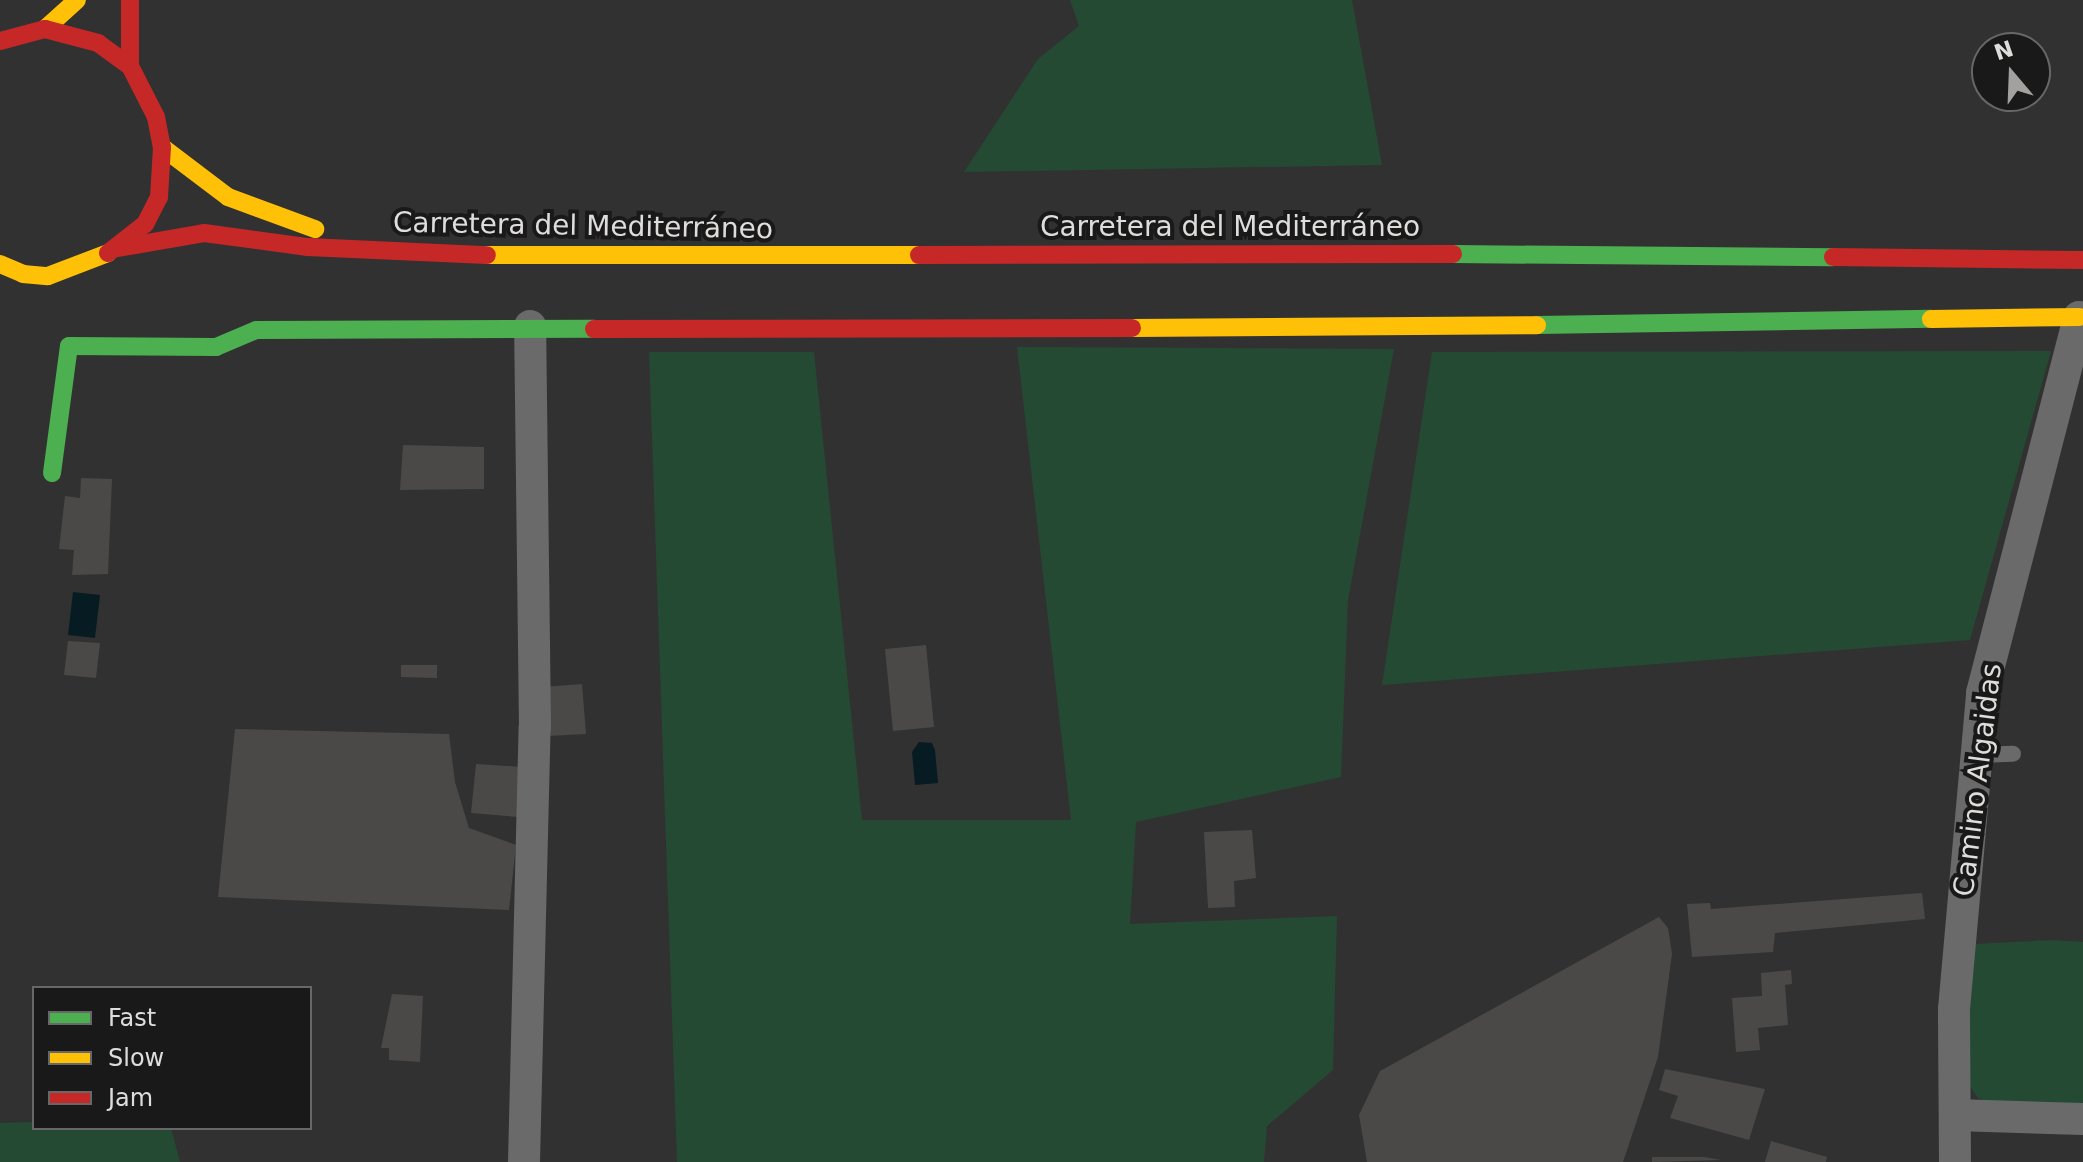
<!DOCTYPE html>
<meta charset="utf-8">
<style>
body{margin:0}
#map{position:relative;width:2083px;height:1162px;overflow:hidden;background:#323131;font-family:"DejaVu Sans",sans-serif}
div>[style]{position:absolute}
.green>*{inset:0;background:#244a33}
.water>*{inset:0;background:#071c22}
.building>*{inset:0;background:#4a4948}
.lane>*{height:16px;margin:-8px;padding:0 8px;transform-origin:8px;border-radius:8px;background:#6b6a6a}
.street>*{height:32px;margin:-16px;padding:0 16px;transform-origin:16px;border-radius:16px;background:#6b6a6a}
.fast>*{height:18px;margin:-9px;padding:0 9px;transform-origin:9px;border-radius:9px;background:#4caf50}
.slow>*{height:18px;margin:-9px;padding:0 9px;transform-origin:9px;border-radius:9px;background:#ffc107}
.jam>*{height:18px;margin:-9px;padding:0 9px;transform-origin:9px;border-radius:9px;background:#c62828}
span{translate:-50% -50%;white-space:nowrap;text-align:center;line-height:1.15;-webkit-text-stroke:8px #1a1919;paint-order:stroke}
.street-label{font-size:28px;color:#dedddc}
.legend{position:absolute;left:32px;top:986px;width:280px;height:144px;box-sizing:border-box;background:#1a1919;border:2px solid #686767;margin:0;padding:10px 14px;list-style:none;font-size:24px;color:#dedddc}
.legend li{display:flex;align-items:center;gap:16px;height:40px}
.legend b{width:40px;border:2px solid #686767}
.north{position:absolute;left:1971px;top:32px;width:80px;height:80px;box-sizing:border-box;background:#1a1919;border:2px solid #686767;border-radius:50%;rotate:341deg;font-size:22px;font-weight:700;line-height:32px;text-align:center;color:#dedddc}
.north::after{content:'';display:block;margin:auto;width:28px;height:36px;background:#a2a1a0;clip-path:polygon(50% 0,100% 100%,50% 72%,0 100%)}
</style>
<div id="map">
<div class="green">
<div style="clip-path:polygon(1070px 0,1352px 0,1382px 165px,964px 172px,1038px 59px,1079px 26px)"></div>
<div style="clip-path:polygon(1017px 347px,1394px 349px,1348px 600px,1341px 777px,1136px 822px,1130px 924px,1337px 916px,1333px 1070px,1267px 1126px,1264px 1162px,677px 1162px,649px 352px,814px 352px,862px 820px,1071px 820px)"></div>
<div style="clip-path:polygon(2051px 351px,1970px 640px,1382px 685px,1432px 352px)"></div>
<div style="clip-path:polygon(2051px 940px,2083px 942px,2083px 1112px,2008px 1106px,1978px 1098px,1964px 1078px,1975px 944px)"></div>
<div style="clip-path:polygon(34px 1122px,34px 1128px,171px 1128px,180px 1162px,0 1162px,0 1123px)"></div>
</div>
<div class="water">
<div style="clip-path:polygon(73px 592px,100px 595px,95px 638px,68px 635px)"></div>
<div style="clip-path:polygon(919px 742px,932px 743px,935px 750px,938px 783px,915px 785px,912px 752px)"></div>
</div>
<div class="building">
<div style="clip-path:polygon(403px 445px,484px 447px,484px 489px,400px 490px)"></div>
<div style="clip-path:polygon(81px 478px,112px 479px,108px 574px,72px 575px,74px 550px,59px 549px,65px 496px,80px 498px)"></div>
<div style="clip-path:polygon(68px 641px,100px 643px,96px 678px,64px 675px)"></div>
<div style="clip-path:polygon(926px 645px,934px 727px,893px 731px,885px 649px)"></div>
<div style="clip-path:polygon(401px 665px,437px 665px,437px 678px,401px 677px)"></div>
<div style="clip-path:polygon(582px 684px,586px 734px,547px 736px,544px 687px)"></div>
<div style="clip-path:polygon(235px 729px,449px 734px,455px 782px,469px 828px,516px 845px,509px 910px,218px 897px)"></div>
<div style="clip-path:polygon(476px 764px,523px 767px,518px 817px,471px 813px)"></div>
<div style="clip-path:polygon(1252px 830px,1256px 878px,1234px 881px,1235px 907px,1208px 908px,1204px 832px)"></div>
<div style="clip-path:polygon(1922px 893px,1925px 919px,1775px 933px,1773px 952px,1692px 957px,1687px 904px,1710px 903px,1711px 909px)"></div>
<div style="clip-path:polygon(1659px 917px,1668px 928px,1672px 954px,1658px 1057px,1623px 1162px,1367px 1162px,1359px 1115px,1380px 1071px)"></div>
<div style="clip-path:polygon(1791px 970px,1792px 984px,1785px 985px,1788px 1025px,1758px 1028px,1760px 1050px,1736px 1052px,1732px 998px,1762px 996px,1761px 973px)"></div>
<div style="clip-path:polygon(392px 994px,423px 996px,420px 1062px,389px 1060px,389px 1048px,381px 1048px)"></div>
<div style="clip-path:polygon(1665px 1069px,1765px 1089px,1749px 1140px,1670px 1118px,1678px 1096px,1659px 1090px)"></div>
<div style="clip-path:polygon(1771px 1141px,1827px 1157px,1826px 1162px,1765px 1162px)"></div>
<div style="clip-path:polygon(1652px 1157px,1704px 1157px,1721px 1160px,1652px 1162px)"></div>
</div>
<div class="lane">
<div style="left:1977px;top:755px;width:36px;rotate:-2deg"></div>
</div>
<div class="street">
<div style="left:1955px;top:1115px;width:128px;rotate:1.8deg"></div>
<div style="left:524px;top:1162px;width:435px;rotate:-88.6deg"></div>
<div style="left:535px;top:727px;width:401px;rotate:-90.7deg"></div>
<div style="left:1955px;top:1162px;width:153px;rotate:-90.4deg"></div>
<div style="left:1954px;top:1009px;width:317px;rotate:-84.9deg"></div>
<div style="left:1982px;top:693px;width:388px;rotate:-75.5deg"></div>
<div style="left:2079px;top:317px;width:4px;rotate:14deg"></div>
</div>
<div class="fast">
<div style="left:1453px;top:254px;width:380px;rotate:0.5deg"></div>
<div style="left:1537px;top:325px;width:394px;rotate:-0.9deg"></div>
<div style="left:52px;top:473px;width:128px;rotate:-82.4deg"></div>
<div style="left:69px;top:346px;width:147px;rotate:0.4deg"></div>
<div style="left:216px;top:347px;width:43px;rotate:-23deg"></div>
<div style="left:256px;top:330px;width:338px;rotate:-0.2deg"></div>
</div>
<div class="slow">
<div style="left:45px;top:29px;width:43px;rotate:-42.2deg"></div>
<div style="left:162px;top:147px;width:83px;rotate:37.1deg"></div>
<div style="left:228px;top:197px;width:93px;rotate:20.2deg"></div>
<div style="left:487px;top:255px;width:432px"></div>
<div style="left:0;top:264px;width:25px;rotate:23deg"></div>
<div style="left:23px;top:274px;width:25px;rotate:5deg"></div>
<div style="left:48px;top:276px;width:64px;rotate:-21deg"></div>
<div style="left:1931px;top:319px;width:148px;rotate:-0.8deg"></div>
<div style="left:1132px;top:328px;width:405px;rotate:-0.4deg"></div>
</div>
<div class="jam">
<div style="left:130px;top:0;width:66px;rotate:90deg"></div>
<div style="left:0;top:41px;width:47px;rotate:-14.9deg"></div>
<div style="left:45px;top:29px;width:55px;rotate:14.8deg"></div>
<div style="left:98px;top:43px;width:39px;rotate:36deg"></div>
<div style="left:130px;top:66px;width:57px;rotate:63deg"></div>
<div style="left:156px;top:117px;width:31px;rotate:79deg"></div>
<div style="left:162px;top:147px;width:50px;rotate:93.4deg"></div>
<div style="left:159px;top:197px;width:30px;rotate:117deg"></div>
<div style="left:145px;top:224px;width:47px;rotate:141.9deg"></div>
<div style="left:118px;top:248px;width:87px;rotate:-9.9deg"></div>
<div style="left:204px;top:233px;width:105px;rotate:7.7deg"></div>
<div style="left:308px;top:247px;width:179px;rotate:2.6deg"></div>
<div style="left:919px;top:255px;width:534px;rotate:-0.11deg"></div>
<div style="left:1833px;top:257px;width:250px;rotate:0.7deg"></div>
<div style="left:594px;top:329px;width:538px;rotate:-0.11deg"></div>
</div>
<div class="street-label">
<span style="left:583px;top:226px;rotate:1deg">Carretera del Mediterráneo</span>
<span style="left:1230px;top:227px">Carretera del Mediterráneo</span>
<span style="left:1978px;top:780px;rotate:-83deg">Camino Algaidas</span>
</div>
<ul class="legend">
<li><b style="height:10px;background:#4caf50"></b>Fast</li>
<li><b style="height:10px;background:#ffc107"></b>Slow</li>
<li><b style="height:10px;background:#c62828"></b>Jam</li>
</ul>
<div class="north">N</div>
</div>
